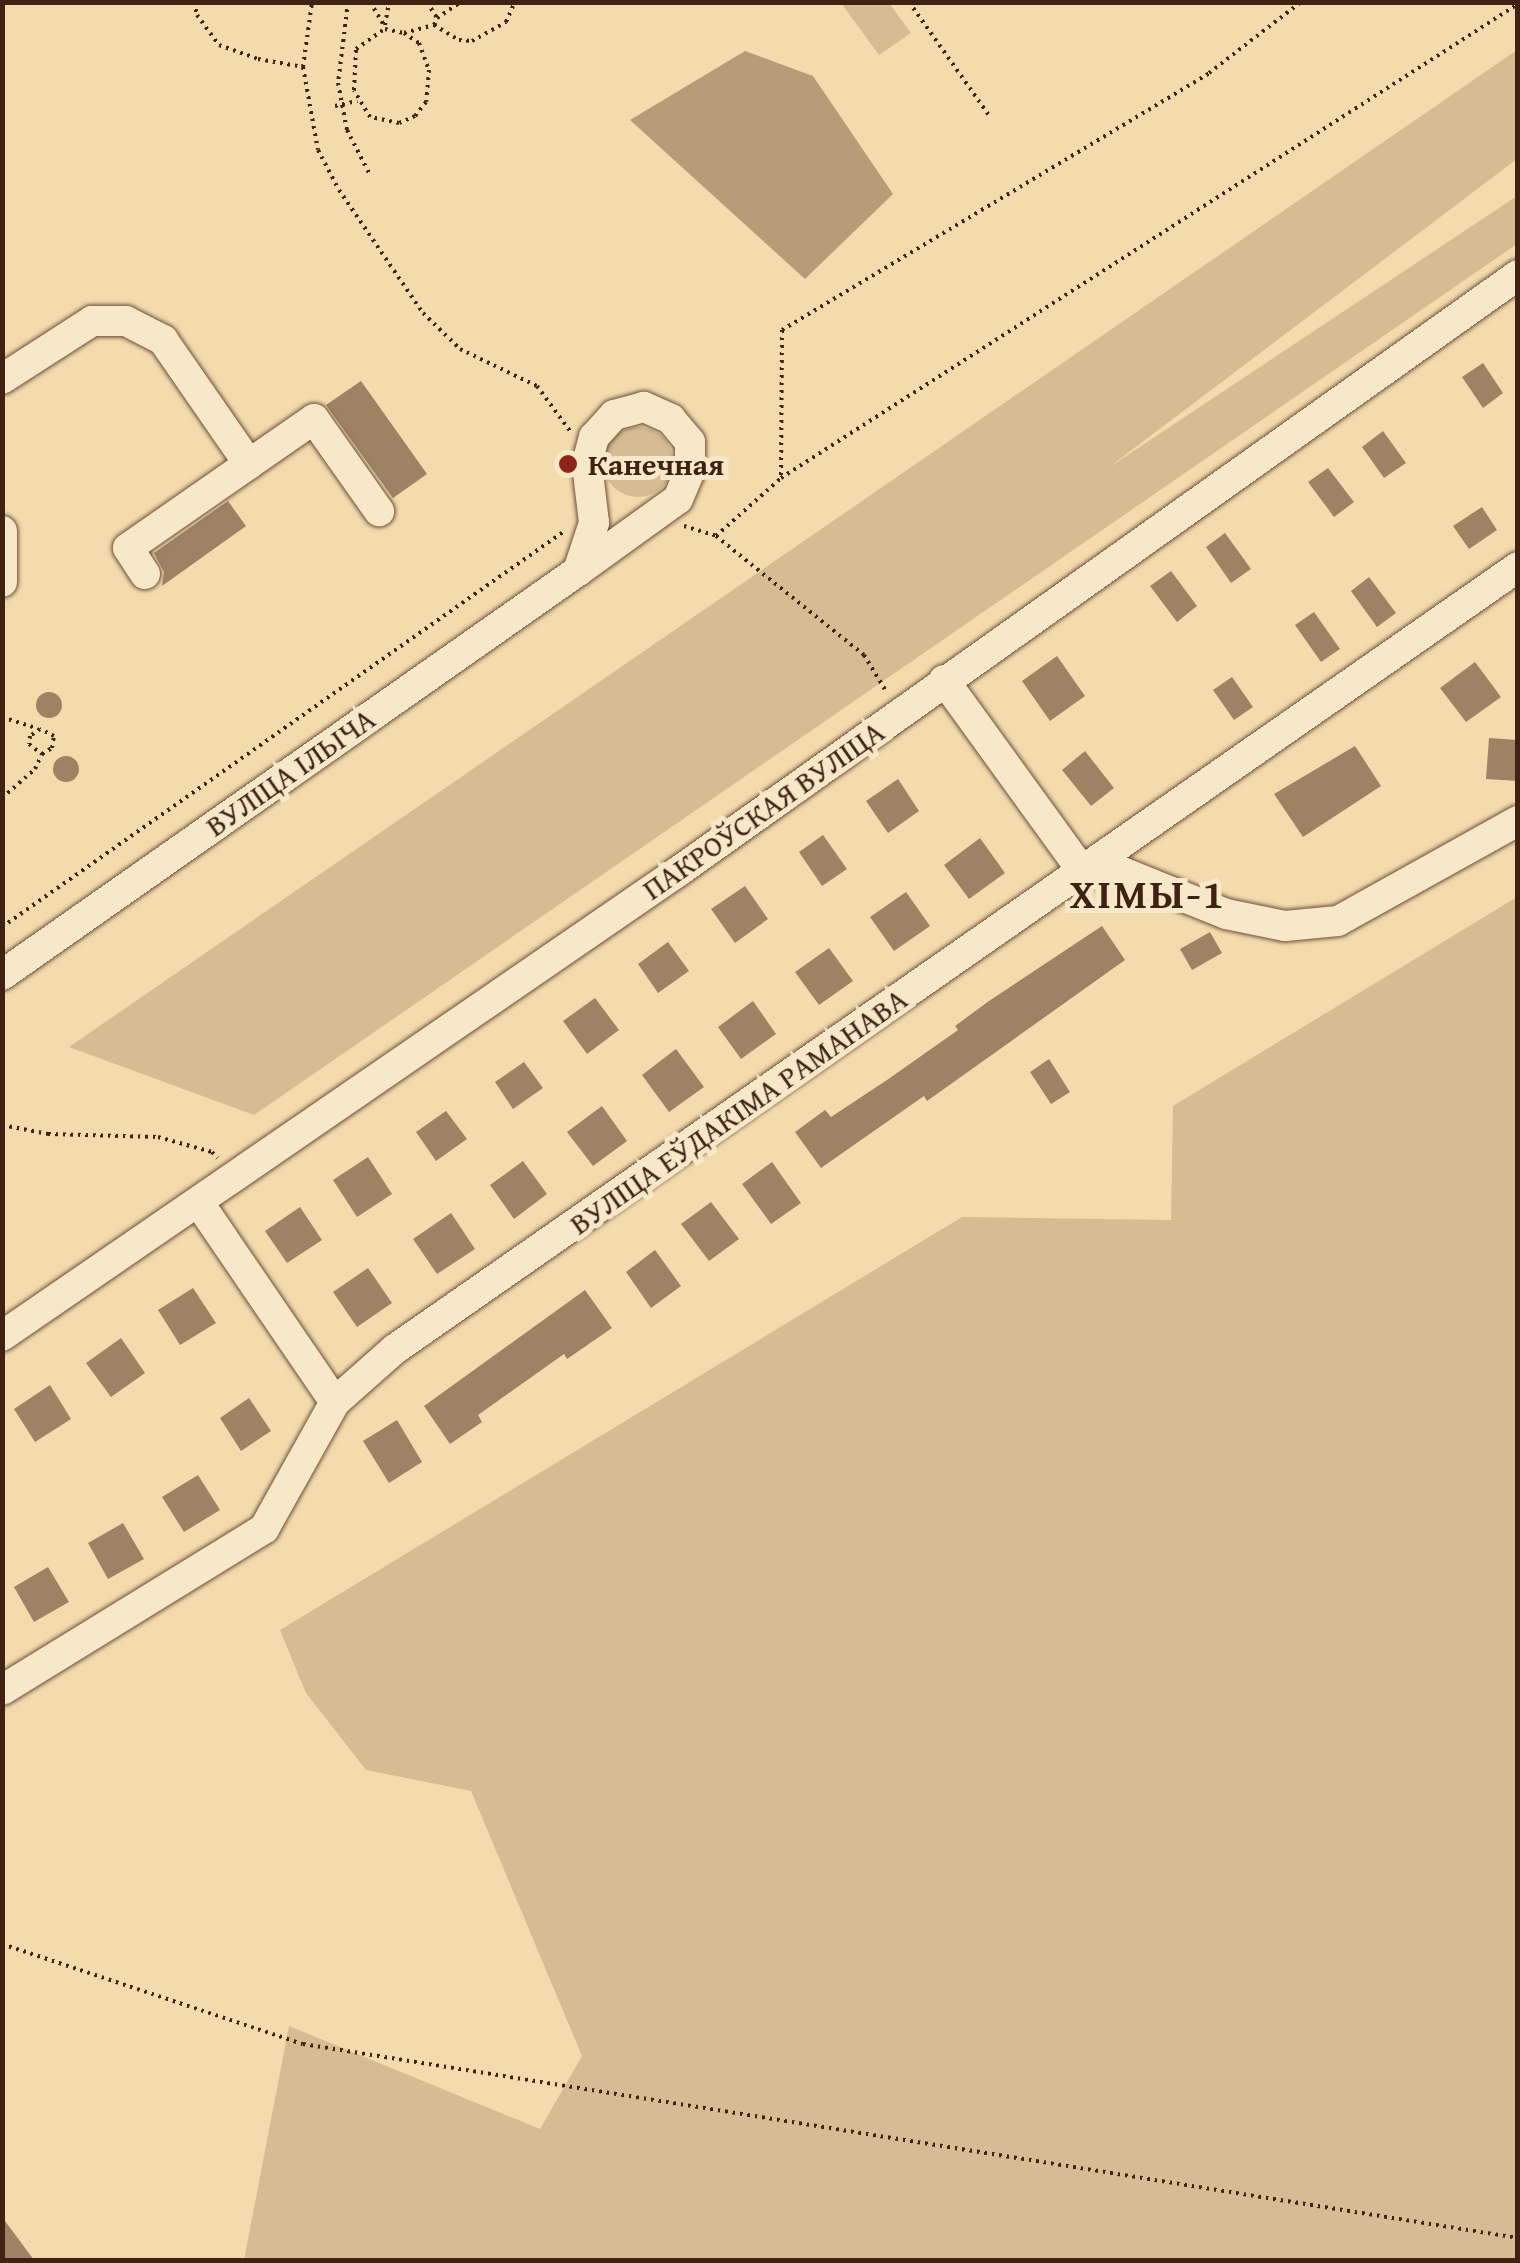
<!DOCTYPE html>
<meta charset="utf-8">
<style>
body{margin:0}
#map{position:relative;width:1520px;height:2263px;overflow:hidden;background:#f4dbad;font-family:"Gentium Book Plus",serif}
div>[style]{position:absolute}
.green>*{inset:0;background:#d5bc93}
.round{border-radius:50%}
.water>*{inset:0;background:#b79c79}
.building>*{inset:0;background:#9e8263}
.path>*{height:4px;margin-top:-2px;transform-origin:0;background:repeating-linear-gradient(90deg,#402213 0 2.5px,transparent 0 7.5px)}
.roads{filter:drop-shadow(0 0 2px #6d503a) drop-shadow(0 0 2px #6d503a)}
.minor>*{height:30px;margin:-15px;padding:0 15px;transform-origin:15px;border-radius:15px;background:#f8e8ca}
.dots>*{width:28px;height:28px;translate:-50% -50%;box-sizing:border-box;border:5px solid #f8e8ca;border-radius:50%}
span{translate:-50% -50%;white-space:nowrap;text-align:center;line-height:1.15;-webkit-text-stroke:10px #f8e8ca;paint-order:stroke}
.poi-label{font-size:30px;color:#402213;font-weight:700}
.left{translate:0 -50%;text-align:left}
.street-label{font-size:30px;color:#402213}
.district-label{font-size:40px;color:#402213;font-weight:700;letter-spacing:2.5px}
.frame{position:absolute;inset:0;border:5px solid #402213;pointer-events:none}
</style>
<div id="map">
<div class="green">
<div style="clip-path:polygon(841px 3px,889px 3px,911px 33px,879px 55px)"></div>
<div style="clip-path:polygon(1517px 50px,1517px 159px,1108px 468px,1517px 196px,1517px 244px,254px 1115px,69px 1047px)"></div>
<div class="round" style="left:603px;top:427px;width:70px;height:70px"></div>
<div style="clip-path:polygon(1517px 897px,1517px 2260px,244px 2260px,289px 2026px,540px 2129px,582px 2056px,471px 1791px,366px 1770px,306px 1693px,280px 1630px,962px 1217px,1171px 1220px,1173px 1106px)"></div>
</div>
<div class="water">
<div style="clip-path:polygon(745px 51px,813px 76px,893px 194px,805px 279px,630px 120px)"></div>
</div>
<div class="building">
<div style="clip-path:polygon(1483px 363px,1503px 393px,1483px 408px,1462px 377px)"></div>
<div style="clip-path:polygon(361px 381px,427px 474px,393px 498px,326px 405px)"></div>
<div style="clip-path:polygon(1383px 431px,1406px 463px,1384px 478px,1362px 447px)"></div>
<div style="clip-path:polygon(1328px 468px,1354px 502px,1334px 517px,1308px 482px)"></div>
<div style="clip-path:polygon(228px 501px,246px 526px,162px 586px,164px 572px,154px 553px)"></div>
<div style="clip-path:polygon(1482px 507px,1497px 530px,1469px 549px,1453px 526px)"></div>
<div style="clip-path:polygon(1225px 533px,1251px 569px,1231px 583px,1206px 547px)"></div>
<div style="clip-path:polygon(1171px 571px,1197px 606px,1177px 622px,1150px 586px)"></div>
<div style="clip-path:polygon(1369px 577px,1396px 613px,1377px 627px,1351px 591px)"></div>
<div style="clip-path:polygon(1314px 612px,1340px 649px,1321px 662px,1295px 625px)"></div>
<div style="clip-path:polygon(1057px 656px,1085px 696px,1050px 721px,1022px 681px)"></div>
<div style="clip-path:polygon(1475px 662px,1501px 697px,1466px 722px,1440px 688px)"></div>
<div style="clip-path:polygon(1232px 677px,1253px 707px,1234px 720px,1213px 690px)"></div>
<div class="round" style="left:36px;top:692px;width:26px;height:26px"></div>
<div style="clip-path:polygon(1489px 738px,1518px 740px,1518px 781px,1486px 779px)"></div>
<div style="clip-path:polygon(1355px 746px,1381px 786px,1303px 837px,1274px 794px)"></div>
<div style="clip-path:polygon(1085px 751px,1114px 788px,1091px 806px,1062px 770px)"></div>
<div class="round" style="left:53px;top:756px;width:26px;height:26px"></div>
<div style="clip-path:polygon(898px 779px,919px 811px,888px 833px,866px 801px)"></div>
<div style="clip-path:polygon(823px 835px,847px 869px,822px 886px,799px 852px)"></div>
<div style="clip-path:polygon(980px 838px,1005px 873px,969px 899px,944px 865px)"></div>
<div style="clip-path:polygon(745px 886px,768px 919px,735px 943px,711px 909px)"></div>
<div style="clip-path:polygon(906px 892px,930px 926px,894px 951px,870px 917px)"></div>
<div style="clip-path:polygon(1102px 926px,1125px 960px,927px 1101px,924px 1096px,821px 1168px,795px 1132px,825px 1110px,831px 1117px,887px 1080px,958px 1030px,955px 1026px,989px 1001px)"></div>
<div style="clip-path:polygon(1210px 932px,1222px 953px,1192px 970px,1180px 949px)"></div>
<div style="clip-path:polygon(668px 942px,689px 971px,658px 993px,638px 964px)"></div>
<div style="clip-path:polygon(829px 948px,853px 981px,819px 1005px,795px 972px)"></div>
<div style="clip-path:polygon(595px 998px,619px 1030px,587px 1054px,563px 1021px)"></div>
<div style="clip-path:polygon(753px 1001px,776px 1034px,741px 1059px,718px 1027px)"></div>
<div style="clip-path:polygon(676px 1049px,704px 1087px,669px 1112px,642px 1075px)"></div>
<div style="clip-path:polygon(1049px 1059px,1070px 1092px,1051px 1104px,1030px 1072px)"></div>
<div style="clip-path:polygon(524px 1062px,543px 1088px,513px 1109px,495px 1082px)"></div>
<div style="clip-path:polygon(602px 1106px,627px 1141px,593px 1166px,567px 1132px)"></div>
<div style="clip-path:polygon(446px 1111px,467px 1139px,436px 1161px,416px 1132px)"></div>
<div style="clip-path:polygon(368px 1157px,392px 1194px,357px 1217px,333px 1180px)"></div>
<div style="clip-path:polygon(523px 1161px,547px 1194px,514px 1219px,490px 1185px)"></div>
<div style="clip-path:polygon(772px 1162px,801px 1203px,771px 1224px,742px 1184px)"></div>
<div style="clip-path:polygon(711px 1202px,739px 1239px,709px 1261px,681px 1224px)"></div>
<div style="clip-path:polygon(300px 1207px,322px 1240px,287px 1263px,265px 1231px)"></div>
<div style="clip-path:polygon(451px 1213px,475px 1249px,437px 1274px,413px 1239px)"></div>
<div style="clip-path:polygon(655px 1250px,681px 1286px,651px 1308px,626px 1272px)"></div>
<div style="clip-path:polygon(368px 1268px,392px 1303px,357px 1327px,333px 1292px)"></div>
<div style="clip-path:polygon(193px 1288px,216px 1323px,180px 1345px,158px 1310px)"></div>
<div style="clip-path:polygon(585px 1290px,612px 1328px,567px 1359px,564px 1354px,478px 1415px,482px 1422px,450px 1444px,424px 1406px)"></div>
<div style="clip-path:polygon(121px 1338px,145px 1373px,111px 1397px,86px 1363px)"></div>
<div style="clip-path:polygon(50px 1385px,71px 1419px,35px 1442px,14px 1409px)"></div>
<div style="clip-path:polygon(249px 1398px,271px 1431px,241px 1451px,220px 1418px)"></div>
<div style="clip-path:polygon(397px 1420px,422px 1462px,389px 1483px,363px 1441px)"></div>
<div style="clip-path:polygon(198px 1475px,220px 1510px,184px 1532px,162px 1497px)"></div>
<div style="clip-path:polygon(123px 1523px,144px 1559px,108px 1579px,88px 1543px)"></div>
<div style="clip-path:polygon(48px 1567px,69px 1602px,34px 1622px,14px 1587px)"></div>
<div style="clip-path:polygon(2px 2217px,34px 2260px,2px 2260px)"></div>
</div>
<div class="path">
<div style="left:194px;top:2px;width:13px;rotate:77deg"></div>
<div style="left:197px;top:15px;width:37px;rotate:54deg"></div>
<div style="left:219px;top:45px;width:41px;rotate:19.7deg"></div>
<div style="left:258px;top:59px;width:46px;rotate:10.1deg"></div>
<div style="left:303px;top:67px;width:66px;rotate:-82.1deg"></div>
<div style="left:348px;top:2px;width:82px;rotate:97deg"></div>
<div style="left:338px;top:83px;width:48px;rotate:79.2deg"></div>
<div style="left:347px;top:130px;width:48px;rotate:62.9deg"></div>
<div style="left:370px;top:2px;width:29px;rotate:59deg"></div>
<div style="left:427px;top:2px;width:19px;rotate:58deg"></div>
<div style="left:437px;top:18px;width:29px;rotate:-34deg"></div>
<div style="left:909px;top:2px;width:141px;rotate:54.8deg"></div>
<div style="left:385px;top:25px;width:23px;rotate:-80deg"></div>
<div style="left:434px;top:25px;width:29px;rotate:31deg"></div>
<div style="left:459px;top:40px;width:13px;rotate:4deg"></div>
<div style="left:472px;top:41px;width:39px;rotate:-29deg"></div>
<div style="left:506px;top:22px;width:22px;rotate:-66deg"></div>
<div style="left:385px;top:29px;width:19px;rotate:12deg"></div>
<div style="left:404px;top:33px;width:18px;rotate:34deg"></div>
<div style="left:419px;top:43px;width:29px;rotate:70deg"></div>
<div style="left:429px;top:70px;width:32px;rotate:95deg"></div>
<div style="left:426px;top:102px;width:18px;rotate:128deg"></div>
<div style="left:415px;top:116px;width:17px;rotate:156deg"></div>
<div style="left:399px;top:123px;width:30px;rotate:-168deg"></div>
<div style="left:370px;top:117px;width:31px;rotate:-121deg"></div>
<div style="left:354px;top:90px;width:41px;rotate:-87.2deg"></div>
<div style="left:356px;top:49px;width:35px;rotate:-35deg"></div>
<div style="left:404px;top:33px;width:31px;rotate:-15deg"></div>
<div style="left:434px;top:25px;width:8px;rotate:-67deg"></div>
<div style="left:303px;top:67px;width:84px;rotate:79.8deg"></div>
<div style="left:318px;top:150px;width:45px;rotate:62.3deg"></div>
<div style="left:339px;top:190px;width:149px;rotate:55.7deg"></div>
<div style="left:423px;top:313px;width:52px;rotate:44.2deg"></div>
<div style="left:460px;top:349px;width:85px;rotate:25.7deg"></div>
<div style="left:537px;top:386px;width:56px;rotate:53.7deg"></div>
<div style="left:335px;top:106px;width:23px;rotate:-13deg"></div>
<div style="left:781px;top:475px;width:145px;rotate:-89.6deg"></div>
<div style="left:782px;top:330px;width:498px;rotate:-31deg"></div>
<div style="left:1209px;top:73px;width:116px;rotate:-37.7deg"></div>
<div style="left:684px;top:526px;width:34px;rotate:17deg"></div>
<div style="left:716px;top:536px;width:190px;rotate:38.8deg"></div>
<div style="left:864px;top:655px;width:42px;rotate:58.6deg"></div>
<div style="left:716px;top:536px;width:87px;rotate:-41.7deg"></div>
<div style="left:781px;top:478px;width:876px;rotate:-32.75deg"></div>
<div style="left:2px;top:717px;width:36px;rotate:18deg"></div>
<div style="left:2px;top:798px;width:44px;rotate:-41.3deg"></div>
<div style="left:35px;top:769px;width:17px;rotate:-65deg"></div>
<div style="left:42px;top:754px;width:12px;rotate:-31deg"></div>
<div style="left:52px;top:748px;width:12px;rotate:-81deg"></div>
<div style="left:54px;top:736px;width:16px;rotate:-153deg"></div>
<div style="left:40px;top:729px;width:12px;rotate:145deg"></div>
<div style="left:30px;top:736px;width:8px;rotate:97deg"></div>
<div style="left:29px;top:744px;width:16px;rotate:38deg"></div>
<div style="left:2px;top:927px;width:686px;rotate:-35.15deg"></div>
<div style="left:2px;top:1125px;width:47px;rotate:11.1deg"></div>
<div style="left:48px;top:1134px;width:110px;rotate:1.6deg"></div>
<div style="left:158px;top:1137px;width:56px;rotate:15.5deg"></div>
<div style="left:212px;top:1152px;width:8px;rotate:50deg"></div>
<div style="left:2px;top:1944px;width:317px;rotate:18.4deg"></div>
<div style="left:303px;top:2044px;width:1230px;rotate:9.07deg"></div>
</div>
<div class="roads">
<div class="minor">
<div style="left:2px;top:379px;width:107px;rotate:-32.8deg"></div>
<div style="left:92px;top:321px;width:34px"></div>
<div style="left:126px;top:321px;width:42px;rotate:27.2deg"></div>
<div style="left:163px;top:340px;width:151px;rotate:55.3deg"></div>
<div style="left:249px;top:464px;width:79px;rotate:-34.7deg"></div>
<div style="left:314px;top:419px;width:113px;rotate:54.8deg"></div>
<div style="left:2px;top:531px;width:51px;rotate:90deg"></div>
<div style="left:145px;top:574px;width:31px;rotate:-123deg"></div>
<div style="left:128px;top:548px;width:147px;rotate:-34.8deg"></div>
<div style="left:944px;top:680px;width:237px;rotate:54.1deg"></div>
<div style="left:1083px;top:872px;width:39px"></div>
<div style="left:1122px;top:872px;width:112px;rotate:22deg"></div>
<div style="left:1226px;top:914px;width:60px;rotate:11.5deg"></div>
<div style="left:1285px;top:926px;width:53px;rotate:-5.4deg"></div>
<div style="left:1338px;top:921px;width:206px;rotate:-29.1deg"></div>
<div style="left:2px;top:975px;width:704px;rotate:-35.05deg"></div>
<div style="left:578px;top:571px;width:123px;rotate:-35.8deg"></div>
<div style="left:678px;top:499px;width:30px;rotate:-67deg"></div>
<div style="left:690px;top:471px;width:29px;rotate:-90deg"></div>
<div style="left:690px;top:442px;width:30px;rotate:-130deg"></div>
<div style="left:671px;top:419px;width:30px;rotate:-156deg"></div>
<div style="left:644px;top:407px;width:31px;rotate:165deg"></div>
<div style="left:614px;top:415px;width:30px;rotate:132deg"></div>
<div style="left:594px;top:437px;width:28px;rotate:105deg"></div>
<div style="left:587px;top:464px;width:59px;rotate:83.2deg"></div>
<div style="left:594px;top:523px;width:51px;rotate:108.4deg"></div>
<div style="left:199px;top:1203px;width:241px;rotate:55.7deg"></div>
<div style="left:2px;top:1336px;width:821px;rotate:-34.48deg"></div>
<div style="left:679px;top:871px;width:1029px;rotate:-35.39deg"></div>
<div style="left:2px;top:1690px;width:308px;rotate:-31.6deg"></div>
<div style="left:264px;top:1529px;width:145px;rotate:-60.8deg"></div>
<div style="left:335px;top:1402px;width:80px;rotate:-41.5deg"></div>
<div style="left:395px;top:1349px;width:1368px;rotate:-34.85deg"></div>
</div>
</div>
<div class="dots">
<div style="left:568px;top:464px;background:#8f2418"></div>
</div>
<div class="poi-label">
<span class="left" style="left:588px;top:464px">Канечная</span>
</div>
<div class="street-label">
<span style="left:290px;top:772px;rotate:-35deg">ВУЛІЦА ІЛЬІЧА</span>
<span style="left:763px;top:810px;rotate:-35deg">ПАКРОЎСКАЯ ВУЛІЦА</span>
<span style="left:738px;top:1111px;rotate:-35deg">ВУЛІЦА ЕЎДАКІМА РАМАНАВА</span>
</div>
<div class="district-label">
<span style="left:1148px;top:894px">ХІМЫ-1</span>
</div>
<div class="frame"></div>
</div>
